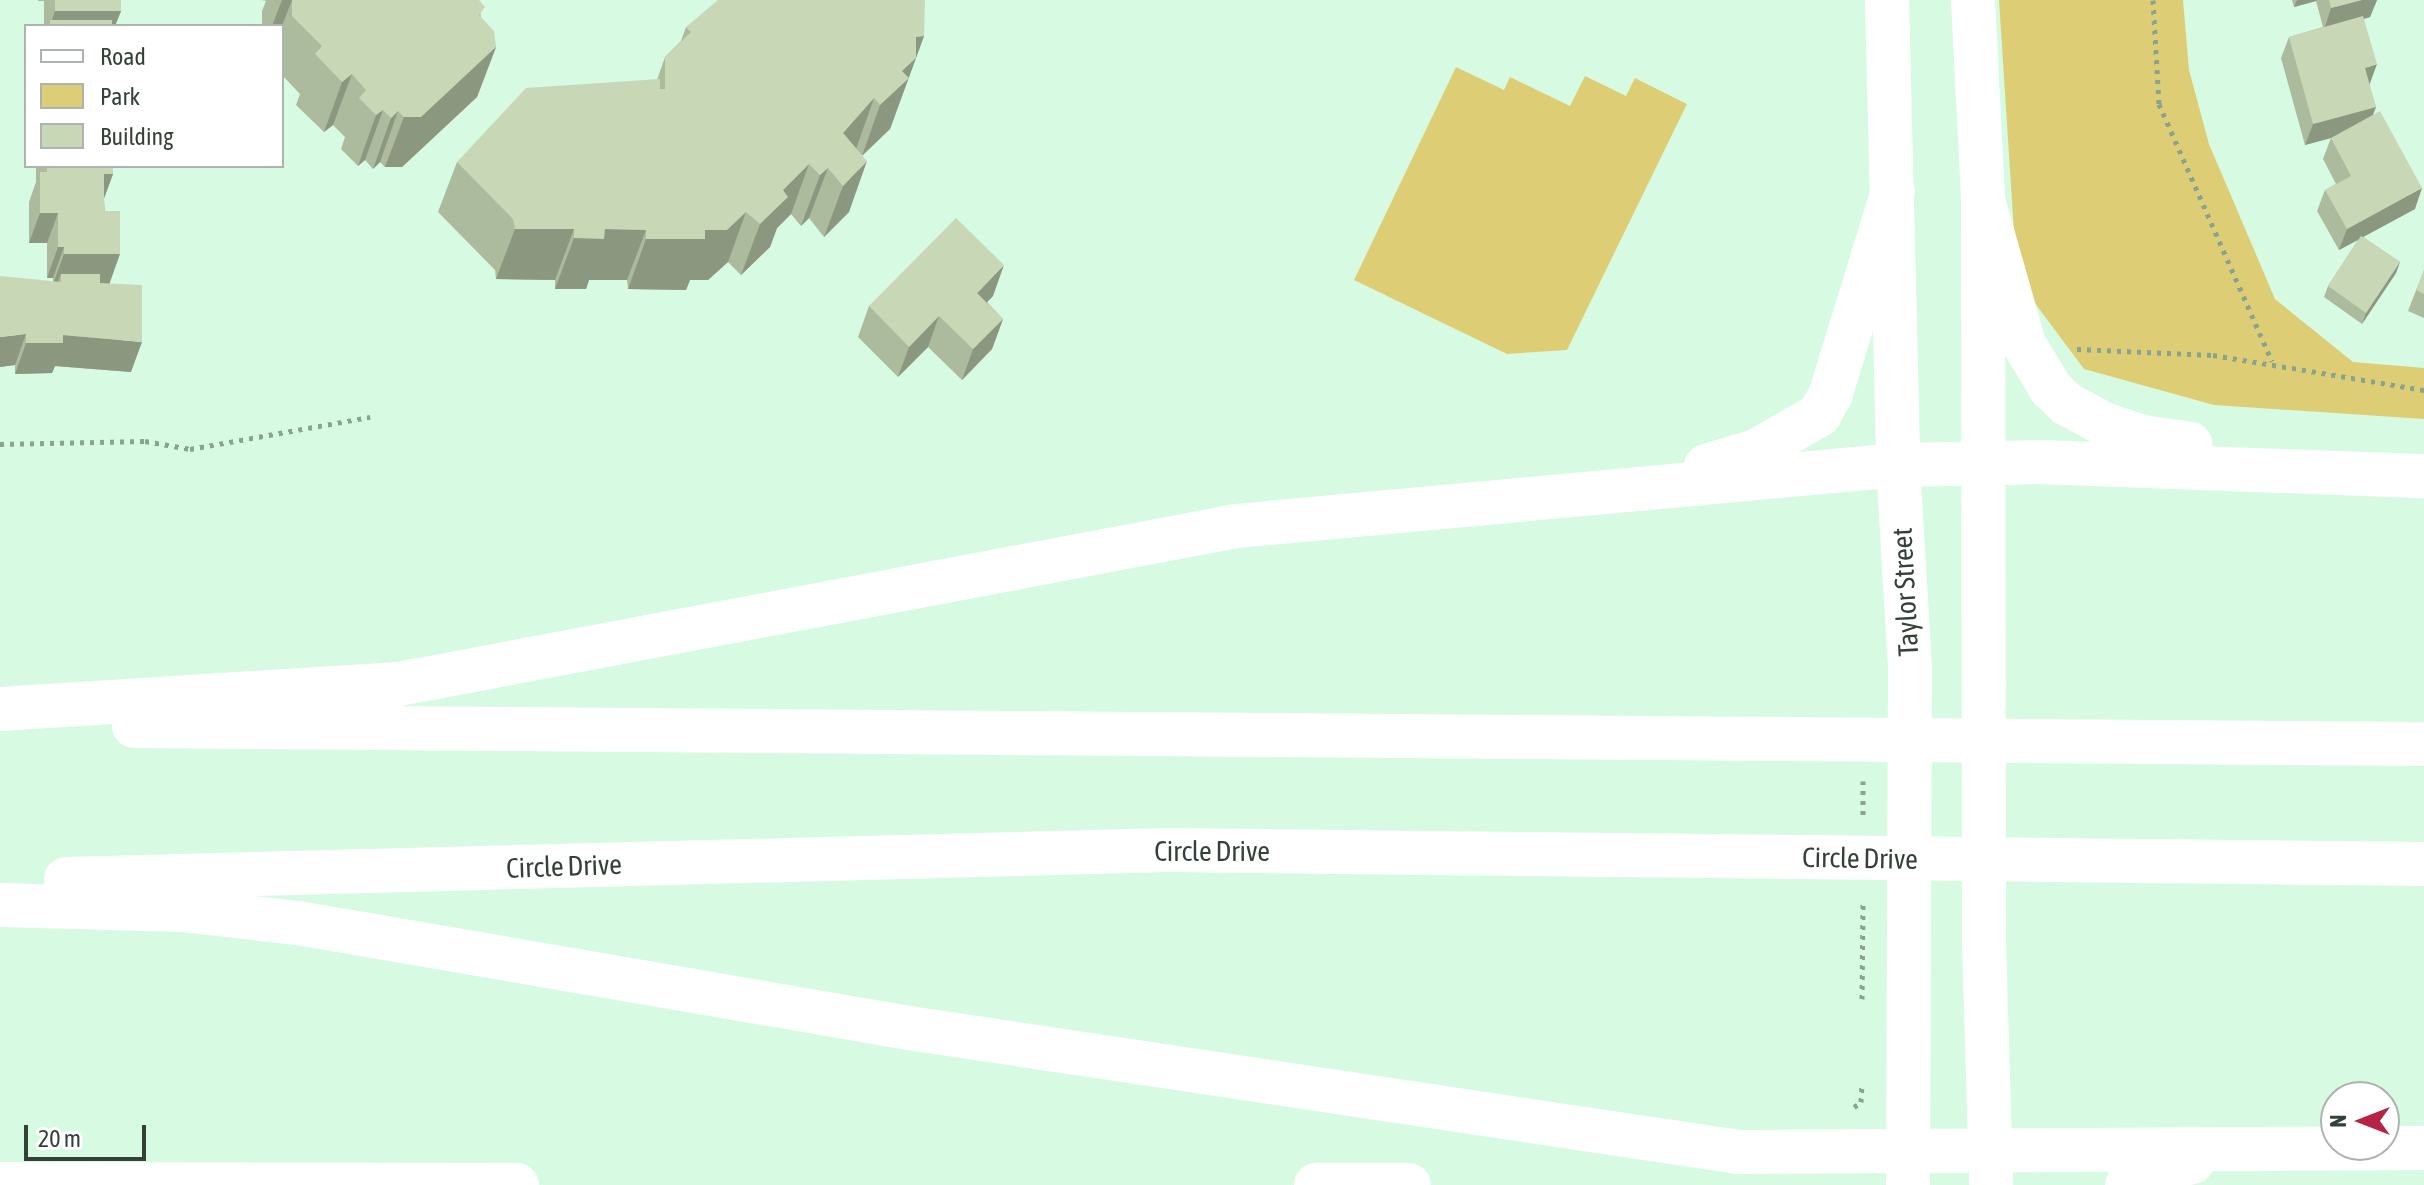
<!DOCTYPE html>
<style>
body{margin:0}
#map{position:relative;width:2424px;height:1185px;overflow:hidden;background:#d7fae3;font-family:"Asap Condensed",sans-serif}
div>[style]{position:absolute}
.green>*{inset:0;background:#ddce76}
.path>*{height:5px;margin-top:-2.5px;transform-origin:0;background:repeating-linear-gradient(90deg,#89a291 0 4px,transparent 0 10px)}
.minor>*{height:44px;margin:-22px;padding:0 22px;transform-origin:22px;border-radius:22px;background:#fff}
.major>*{height:44px;margin:-22px;padding:0 22px;transform-origin:22px;border-radius:22px;background:#fff}
.highway>*{height:44px;margin:-22px;padding:0 22px;transform-origin:22px;border-radius:22px;background:#fff}
.wall>*{inset:0;background:#acba9d}
.shaded-wall>*{inset:0;background:#8c9780}
.building>*{inset:0;background:#c8d8b7}
span{translate:-50% -50%;white-space:nowrap;text-align:center;line-height:1.15;-webkit-text-stroke:7px #fff;paint-order:stroke}
.street-label{font-size:28px;color:#334138}
.legend{position:absolute;left:24px;top:24px;width:260px;height:144px;box-sizing:border-box;background:#fff;border:2px solid #adb3af;margin:0;padding:10px 14px;list-style:none;font-size:24px;color:#334138}
.legend li{display:flex;align-items:center;gap:16px;height:40px}
.legend b{width:40px;border:2px solid #adb3af}
.north{position:absolute;left:2320px;top:1081px;width:80px;height:80px;box-sizing:border-box;background:#fff;border:2px solid #adb3af;border-radius:50%;rotate:270deg;font-size:22px;font-weight:700;line-height:32px;text-align:center;color:#334138}
.north::after{content:'';display:block;margin:auto;width:28px;height:36px;background:#b52345;clip-path:polygon(50% 0,100% 100%,50% 72%,0 100%)}
.scale{position:absolute;left:24px;top:1125px;width:122px;height:36px;box-sizing:border-box;border:4px solid #334138;border-top:0;padding-left:10px;font-size:24px;line-height:28px;white-space:nowrap;color:#334138;-webkit-text-stroke:6px #fff;paint-order:stroke}
</style>
<div id="map">
<div class="green">
<div style="clip-path:polygon(1999px 0,2183px 0,2189px 70px,2209px 144px,2275px 299px,2353px 362px,2424px 368px,2424px 419px,2214px 405px,2084px 369px,2017px 279px)"></div>
<div style="clip-path:polygon(1456px 67px,1504px 90px,1510px 77px,1570px 106px,1585px 76px,1626px 96px,1635px 78px,1687px 104px,1567px 350px,1507px 354px,1354px 280px)"></div>
</div>
<div class="path">
<div style="left:2153px;top:0;width:104px;rotate:86.7deg"></div>
<div style="left:2159px;top:104px;width:281px;rotate:66.3deg"></div>
<div style="left:2077px;top:349px;width:136px;rotate:2.5deg"></div>
<div style="left:2213px;top:355px;width:214px;rotate:9.4deg"></div>
<div style="left:0;top:444px;width:145px;rotate:-1.2deg"></div>
<div style="left:145px;top:441px;width:46px;rotate:10.1deg"></div>
<div style="left:190px;top:449px;width:183px;rotate:-10.1deg"></div>
<div style="left:1863px;top:815px;width:34px;rotate:-90deg"></div>
<div style="left:1862px;top:999px;width:98px;rotate:-89.4deg"></div>
<div style="left:1854px;top:1107px;width:9px;rotate:-36deg"></div>
<div style="left:1861px;top:1102px;width:17px;rotate:-87deg"></div>
</div>
<div class="minor">
<div style="left:0;top:1184px;width:517px;rotate:0.11deg"></div>
<div style="left:1316px;top:1185px;width:93px"></div>
</div>
<div class="major">
<div style="left:1887px;top:0;width:465px;rotate:88.6deg"></div>
<div style="left:1898px;top:465px;width:203px;rotate:86.6deg"></div>
<div style="left:1910px;top:668px;width:517px;rotate:90.22deg"></div>
<div style="left:1973px;top:0;width:200px;rotate:87.1deg"></div>
<div style="left:1983px;top:200px;width:742px;rotate:89.92deg"></div>
<div style="left:1984px;top:942px;width:243px;rotate:88.3deg"></div>
</div>
<div class="highway">
<div style="left:1983px;top:200px;width:150px;rotate:74.1deg"></div>
<div style="left:2024px;top:344px;width:52px;rotate:59deg"></div>
<div style="left:2051px;top:389px;width:22px;rotate:43deg"></div>
<div style="left:2067px;top:404px;width:44px;rotate:28.3deg"></div>
<div style="left:2106px;top:425px;width:38px;rotate:18deg"></div>
<div style="left:2142px;top:437px;width:49px;rotate:8.1deg"></div>
<div style="left:1706px;top:466px;width:52px;rotate:-16.7deg"></div>
<div style="left:1756px;top:451px;width:73px;rotate:-29.7deg"></div>
<div style="left:1819px;top:415px;width:22px;rotate:-60deg"></div>
<div style="left:1830px;top:396px;width:214px;rotate:-72.9deg"></div>
<div style="left:0;top:709px;width:400px;rotate:-3.6deg"></div>
<div style="left:399px;top:684px;width:853px;rotate:-10.68deg"></div>
<div style="left:1237px;top:526px;width:664px;rotate:-5.27deg"></div>
<div style="left:1898px;top:465px;width:140px;rotate:-1.2deg"></div>
<div style="left:2038px;top:462px;width:386px;rotate:2.1deg"></div>
<div style="left:134px;top:726px;width:2290px;rotate:0.45deg"></div>
<div style="left:66px;top:879px;width:1103px;rotate:-1.51deg"></div>
<div style="left:1169px;top:850px;width:1255px;rotate:0.64deg"></div>
<div style="left:0;top:905px;width:182px;rotate:1.6deg"></div>
<div style="left:182px;top:910px;width:117px;rotate:6.4deg"></div>
<div style="left:298px;top:923px;width:620px;rotate:9.75deg"></div>
<div style="left:909px;top:1028px;width:839px;rotate:8.5deg"></div>
<div style="left:1739px;top:1152px;width:685px;rotate:-0.33deg"></div>
<div style="left:2127px;top:1185px;width:17px;rotate:-36deg"></div>
<div style="left:2141px;top:1175px;width:53px;rotate:-14.3deg"></div>
</div>
<div class="wall">
<div style="clip-path:polygon(38px 0,121px 0,121px 11px,115px 26px,44px 26px,44px 1px,38px 1px)"></div>
<div style="clip-path:polygon(262px 0,479px 0,481px 18px,496px 47px,477px 97px,402px 167px,385px 167px,380px 162px,373px 169px,365px 160px,358px 166px,341px 149px,345px 137px,333px 125px,324px 132px,296px 105px,300px 94px,282px 75px,282px 26px,262px 26px,262px 11px,266px 1px)"></div>
<div style="clip-path:polygon(2292px 0,2377px 0,2370px 17px,2364px 19px,2369px 85px,2376px 107px,2372px 115px,2415px 209px,2363px 237px,2400px 262px,2396px 273px,2362px 324px,2324px 297px,2328px 286px,2358px 240px,2339px 250px,2317px 211px,2325px 190px,2336px 184px,2323px 159px,2331px 138px,2305px 145px,2281px 58px,2289px 37px,2323px 27px,2316px 1px,2294px 7px)"></div>
<div style="clip-path:polygon(686px 27px,924px 36px,890px 129px,862px 155px,849px 212px,824px 237px,809px 218px,801px 226px,791px 214px,777px 228px,770px 247px,741px 275px,728px 262px,708px 280px,690px 280px,686px 290px,628px 289px,627px 280px,589px 280px,586px 289px,555px 289px,555px 280px,496px 279px,495px 270px,438px 212px,457px 162px,657px 80px,665px 57px,681px 41px)"></div>
<div style="clip-path:polygon(36px 166px,113px 166px,113px 174px,104px 198px,109px 283px,131px 372px,55px 366px,52px 373px,15px 374px,15px 365px,0 367px,53px 281px,53px 278px,47px 278px,47px 243px,29px 243px,29px 202px,36px 182px)"></div>
<div style="clip-path:polygon(2424px 270px,2424px 318px,2408px 311px)"></div>
<div style="clip-path:polygon(993px 296px,987px 302px,1003px 319px,992px 349px,962px 380px,928px 347px,898px 377px,858px 337px,869px 306px)"></div>
</div>
<div class="shaded-wall">
<div style="clip-path:polygon(282px 0,292px 0,282px 26px,272px 26px)"></div>
<div style="clip-path:polygon(2297px 0,2317px 0,2316px 1px,2294px 7px)"></div>
<div style="clip-path:polygon(2362px 0,2377px 0,2370px 17px,2324px 30px,2331px 8px)"></div>
<div style="clip-path:polygon(55px 11px,121px 11px,115px 26px,50px 26px)"></div>
<div style="clip-path:polygon(924px 36px,890px 129px,862px 156px,880px 105px,916px 37px)"></div>
<div style="clip-path:polygon(496px 47px,477px 97px,402px 167px,385px 167px,404px 117px)"></div>
<div style="clip-path:polygon(2377px 64px,2369px 86px,2365px 68px)"></div>
<div style="clip-path:polygon(352px 74px,333px 125px,324px 132px,342px 82px)"></div>
<div style="clip-path:polygon(874px 98px,856px 149px,843px 133px)"></div>
<div style="clip-path:polygon(2376px 107px,2368px 128px,2305px 145px,2313px 124px)"></div>
<div style="clip-path:polygon(383px 110px,365px 160px,358px 166px,376px 115px)"></div>
<div style="clip-path:polygon(398px 111px,380px 162px,373px 169px,391px 118px)"></div>
<div style="clip-path:polygon(867px 161px,849px 212px,824px 237px,843px 186px)"></div>
<div style="clip-path:polygon(809px 164px,791px 214px,777px 228px,770px 247px,741px 275px,760px 224px,783px 190px)"></div>
<div style="clip-path:polygon(828px 168px,809px 218px,801px 226px,820px 175px)"></div>
<div style="clip-path:polygon(104px 174px,113px 174px,102px 204px)"></div>
<div style="clip-path:polygon(2422px 188px,2415px 209px,2339px 250px,2347px 229px)"></div>
<div style="clip-path:polygon(746px 212px,728px 262px,708px 280px,690px 280px,686px 290px,628px 289px,646px 239px,705px 230px)"></div>
<div style="clip-path:polygon(40px 213px,58px 213px,47px 243px,29px 243px)"></div>
<div style="clip-path:polygon(515px 229px,574px 229px,555px 280px,496px 279px)"></div>
<div style="clip-path:polygon(605px 229px,646px 230px,627px 280px,589px 280px,586px 289px,555px 289px,574px 238px)"></div>
<div style="clip-path:polygon(58px 247px,64px 247px,53px 278px,47px 278px)"></div>
<div style="clip-path:polygon(64px 254px,120px 254px,109px 285px,61px 274px,57px 284px,53px 284px)"></div>
<div style="clip-path:polygon(2400px 262px,2396px 273px,2362px 324px,2366px 313px)"></div>
<div style="clip-path:polygon(1004px 265px,993px 296px,966px 324px,977px 293px)"></div>
<div style="clip-path:polygon(939px 316px,928px 347px,898px 377px,909px 347px)"></div>
<div style="clip-path:polygon(1003px 319px,992px 349px,962px 380px,973px 349px)"></div>
<div style="clip-path:polygon(26px 334px,15px 365px,0 367px,0 337px)"></div>
<div style="clip-path:polygon(63px 335px,142px 342px,131px 372px,55px 366px,52px 373px,15px 374px,26px 343px)"></div>
</div>
<div class="building">
<div style="clip-path:polygon(55px 0,121px 0,121px 11px,55px 11px)"></div>
<div style="clip-path:polygon(292px 0,479px 0,485px 7px,479px 15px,494px 31px,496px 47px,421px 117px,404px 117px,398px 111px,391px 118px,383px 110px,376px 115px,359px 98px,366px 90px,352px 74px,342px 82px,315px 54px,322px 46px,292px 16px)"></div>
<div style="clip-path:polygon(718px 0,925px 0,924px 36px,916px 37px,916px 58px,902px 71px,909px 78px,880px 105px,874px 98px,843px 133px,867px 161px,843px 186px,828px 168px,820px 175px,809px 164px,783px 190px,788px 197px,760px 224px,746px 212px,727px 230px,705px 230px,705px 239px,646px 239px,646px 230px,605px 229px,604px 239px,574px 238px,574px 229px,515px 229px,513px 219px,457px 162px,526px 88px,660px 79px,660px 89px,665px 89px,665px 57px,691px 32px,686px 27px)"></div>
<div style="clip-path:polygon(2329px 0,2362px 0,2331px 8px)"></div>
<div style="clip-path:polygon(2363px 16px,2377px 64px,2365px 68px,2376px 107px,2313px 124px,2289px 37px)"></div>
<div style="clip-path:polygon(50px 20px,112px 20px,112px 26px,50px 26px)"></div>
<div style="clip-path:polygon(2380px 111px,2422px 188px,2347px 229px,2325px 190px,2351px 176px,2331px 138px)"></div>
<div style="clip-path:polygon(47px 166px,113px 166px,113px 174px,104px 174px,104px 211px,120px 211px,120px 254px,64px 254px,64px 247px,58px 247px,58px 213px,40px 213px,40px 172px,47px 172px)"></div>
<div style="clip-path:polygon(956px 218px,1004px 265px,977px 293px,1003px 319px,973px 349px,939px 316px,909px 347px,869px 306px)"></div>
<div style="clip-path:polygon(2361px 236px,2400px 262px,2366px 313px,2328px 286px)"></div>
<div style="clip-path:polygon(2424px 270px,2424px 294px,2416px 290px)"></div>
<div style="clip-path:polygon(61px 274px,100px 274px,100px 283px,142px 285px,142px 342px,63px 335px,63px 343px,26px 343px,26px 334px,0 337px,0 276px,61px 282px)"></div>
</div>
<div class="street-label">
<span style="left:1905px;top:592px;rotate:-93deg">Taylor Street</span>
<span style="left:1212px;top:851px">Circle Drive</span>
<span style="left:1860px;top:858px;rotate:1deg">Circle Drive</span>
<span style="left:564px;top:866px;rotate:-2deg">Circle Drive</span>
</div>
<ul class="legend">
<li><b style="height:10px;background:#fff"></b>Road</li>
<li><b style="height:22px;background:#ddce76"></b>Park</li>
<li><b style="height:22px;background:#c8d8b7"></b>Building</li>
</ul>
<div class="north">N</div>
<div class="scale">20 m</div>
</div>
